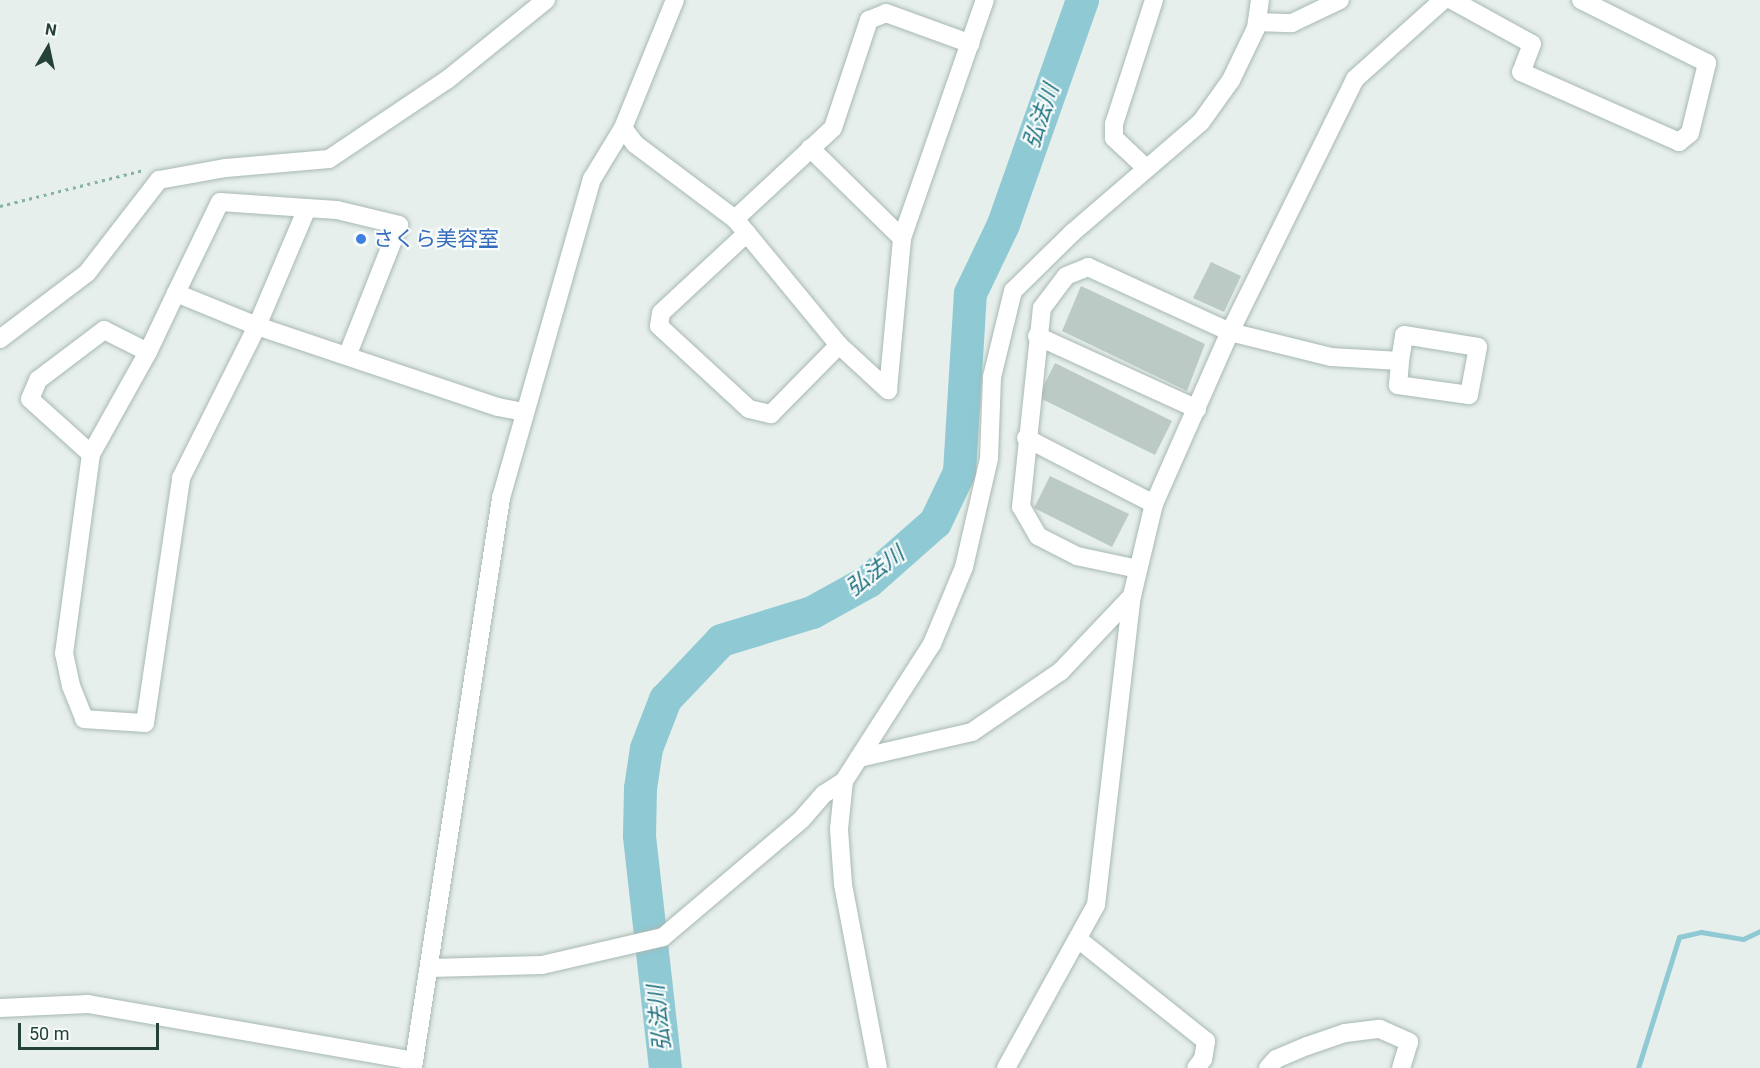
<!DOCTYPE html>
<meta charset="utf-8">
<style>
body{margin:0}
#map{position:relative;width:1760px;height:1068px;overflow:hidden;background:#e6efeb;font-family:Roboto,"Noto Sans JP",sans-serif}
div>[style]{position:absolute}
.stream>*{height:5px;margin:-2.5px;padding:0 2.5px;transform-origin:2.5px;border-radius:2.5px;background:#8ec9d4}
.river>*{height:33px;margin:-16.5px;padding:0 16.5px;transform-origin:16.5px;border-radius:16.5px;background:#8ec9d4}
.building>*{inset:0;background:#bbcac4}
.path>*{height:3px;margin-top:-1.5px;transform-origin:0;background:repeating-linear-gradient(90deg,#86b3a5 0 3px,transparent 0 7.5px)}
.roads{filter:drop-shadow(0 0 2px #a8b8b2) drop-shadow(0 0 2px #a8b8b2)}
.minor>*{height:18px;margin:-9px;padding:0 9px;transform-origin:9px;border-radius:9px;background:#fff}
.tertiary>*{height:18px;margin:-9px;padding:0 9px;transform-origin:9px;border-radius:9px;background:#fff}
.dots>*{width:16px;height:16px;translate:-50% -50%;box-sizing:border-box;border:3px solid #f7fbf9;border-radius:50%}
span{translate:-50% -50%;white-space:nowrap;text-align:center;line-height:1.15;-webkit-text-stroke:4.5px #f7fbf9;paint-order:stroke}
.shop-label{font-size:21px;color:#366cbe}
.left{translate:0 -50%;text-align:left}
.water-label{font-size:22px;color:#1c6f80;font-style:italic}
.north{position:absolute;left:18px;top:18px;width:60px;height:60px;-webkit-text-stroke:4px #f7fbf9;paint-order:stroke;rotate:9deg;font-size:16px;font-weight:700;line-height:24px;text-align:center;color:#24423a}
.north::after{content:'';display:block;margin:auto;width:21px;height:27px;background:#24423a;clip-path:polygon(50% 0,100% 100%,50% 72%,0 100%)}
.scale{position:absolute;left:18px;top:1023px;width:141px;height:27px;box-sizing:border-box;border:3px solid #24423a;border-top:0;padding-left:8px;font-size:18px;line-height:21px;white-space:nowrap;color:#24423a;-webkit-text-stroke:4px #f7fbf9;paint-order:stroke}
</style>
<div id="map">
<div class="stream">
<div style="left:1638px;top:1068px;width:137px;rotate:-72.6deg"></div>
<div style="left:1679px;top:937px;width:23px;rotate:-13deg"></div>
<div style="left:1701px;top:932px;width:43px;rotate:9.5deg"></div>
<div style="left:1743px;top:939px;width:19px;rotate:-25deg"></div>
</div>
<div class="river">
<div style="left:665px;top:1068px;width:234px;rotate:-96.4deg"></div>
<div style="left:639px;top:835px;width:47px;rotate:-88.8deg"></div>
<div style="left:640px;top:788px;width:40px;rotate:-81.5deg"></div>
<div style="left:646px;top:748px;width:53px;rotate:-68.8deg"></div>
<div style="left:665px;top:699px;width:81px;rotate:-46.5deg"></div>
<div style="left:721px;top:640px;width:95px;rotate:-17.1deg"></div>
<div style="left:812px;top:612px;width:64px;rotate:-29deg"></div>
<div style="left:868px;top:581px;width:89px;rotate:-41.4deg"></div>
<div style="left:935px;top:522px;width:55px;rotate:-64.4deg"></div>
<div style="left:959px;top:472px;width:179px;rotate:-86.5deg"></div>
<div style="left:970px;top:293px;width:76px;rotate:-64.4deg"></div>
<div style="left:1003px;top:224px;width:238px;rotate:-70.6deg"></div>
</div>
<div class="building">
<div style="clip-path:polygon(1211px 262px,1241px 276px,1224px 312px,1193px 298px)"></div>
<div style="clip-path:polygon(1081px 286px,1205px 344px,1187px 391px,1062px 331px)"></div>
<div style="clip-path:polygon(1055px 363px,1172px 421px,1155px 455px,1038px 397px)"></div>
<div style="clip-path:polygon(1050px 476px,1129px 514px,1112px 547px,1034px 508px)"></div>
</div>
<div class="path">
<div style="left:0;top:206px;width:147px;rotate:-14.1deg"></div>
</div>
<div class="roads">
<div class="minor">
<div style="left:1452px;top:0;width:91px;rotate:28.8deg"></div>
<div style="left:1532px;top:44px;width:30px;rotate:111deg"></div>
<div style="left:1521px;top:72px;width:173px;rotate:23.9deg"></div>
<div style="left:1679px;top:142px;width:14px;rotate:-39deg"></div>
<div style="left:1690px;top:133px;width:72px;rotate:-76.3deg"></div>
<div style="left:1707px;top:63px;width:141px;rotate:-153.4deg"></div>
<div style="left:1257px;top:22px;width:35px;rotate:2deg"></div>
<div style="left:1292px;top:23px;width:53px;rotate:-25.6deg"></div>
<div style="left:623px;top:128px;width:20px;rotate:53deg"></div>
<div style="left:635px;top:144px;width:125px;rotate:36.9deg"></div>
<div style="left:735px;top:219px;width:163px;rotate:50.5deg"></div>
<div style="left:839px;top:345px;width:67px;rotate:42.6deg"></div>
<div style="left:888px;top:390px;width:153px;rotate:-84.7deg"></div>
<div style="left:902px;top:238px;width:252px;rotate:-70.8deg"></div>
<div style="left:810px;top:148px;width:129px;rotate:44.4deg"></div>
<div style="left:1146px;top:168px;width:44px;rotate:-136.8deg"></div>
<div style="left:1114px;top:138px;width:14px;rotate:-90deg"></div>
<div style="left:1114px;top:124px;width:130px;rotate:-72.1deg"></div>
<div style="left:307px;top:208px;width:30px;rotate:4deg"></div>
<div style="left:337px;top:210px;width:64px;rotate:13.6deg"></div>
<div style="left:399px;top:225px;width:139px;rotate:111.6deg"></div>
<div style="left:735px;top:219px;width:134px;rotate:-42.9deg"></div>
<div style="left:833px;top:128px;width:114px;rotate:-71.6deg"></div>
<div style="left:869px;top:20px;width:18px;rotate:-22deg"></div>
<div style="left:886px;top:13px;width:90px;rotate:20deg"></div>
<div style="left:747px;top:233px;width:117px;rotate:137.1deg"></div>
<div style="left:661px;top:313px;width:13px;rotate:99deg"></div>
<div style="left:659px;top:326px;width:122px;rotate:42.7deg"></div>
<div style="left:749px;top:409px;width:23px;rotate:13deg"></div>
<div style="left:771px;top:414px;width:97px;rotate:-45.4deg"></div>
<div style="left:176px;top:293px;width:87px;rotate:22.2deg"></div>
<div style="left:257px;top:326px;width:128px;rotate:-67deg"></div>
<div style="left:307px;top:208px;width:87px;rotate:-176.1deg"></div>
<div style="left:220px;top:202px;width:101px;rotate:115.8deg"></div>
<div style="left:176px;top:293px;width:65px;rotate:115.4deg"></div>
<div style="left:148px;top:352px;width:117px;rotate:119.2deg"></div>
<div style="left:91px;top:454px;width:201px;rotate:97.7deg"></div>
<div style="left:64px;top:653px;width:34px;rotate:78deg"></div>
<div style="left:71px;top:686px;width:35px;rotate:68deg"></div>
<div style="left:84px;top:719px;width:61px;rotate:3.8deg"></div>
<div style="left:145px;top:723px;width:248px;rotate:-81.6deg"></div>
<div style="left:181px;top:478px;width:170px;rotate:-63.4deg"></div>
<div style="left:257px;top:326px;width:254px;rotate:18.6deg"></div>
<div style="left:498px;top:407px;width:26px;rotate:11deg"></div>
<div style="left:1037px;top:336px;width:176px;rotate:24.5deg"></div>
<div style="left:0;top:339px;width:109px;rotate:-37.2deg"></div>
<div style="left:87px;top:273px;width:118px;rotate:-52.3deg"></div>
<div style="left:159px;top:180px;width:68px;rotate:-10.2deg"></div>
<div style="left:226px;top:168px;width:103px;rotate:-5deg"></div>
<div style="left:329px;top:159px;width:143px;rotate:-33.9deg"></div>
<div style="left:448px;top:79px;width:126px;rotate:-38.9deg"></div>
<div style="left:1026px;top:438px;width:144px;rotate:27.3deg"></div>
<div style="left:91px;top:454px;width:82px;rotate:-138deg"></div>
<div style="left:30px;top:399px;width:21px;rotate:-67deg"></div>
<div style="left:38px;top:380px;width:83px;rotate:-37.1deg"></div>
<div style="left:104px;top:330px;width:49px;rotate:26.6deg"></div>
<div style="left:1138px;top:569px;width:62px;rotate:-168deg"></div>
<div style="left:1077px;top:556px;width:44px;rotate:-152.9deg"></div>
<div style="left:1038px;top:536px;width:34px;rotate:-120deg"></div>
<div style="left:1021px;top:507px;width:200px;rotate:-84deg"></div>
<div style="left:1042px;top:308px;width:40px;rotate:-53deg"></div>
<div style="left:1066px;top:276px;width:24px;rotate:-22deg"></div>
<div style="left:1088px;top:267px;width:156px;rotate:24.6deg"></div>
<div style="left:1230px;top:332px;width:104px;rotate:13.9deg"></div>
<div style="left:1331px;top:357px;width:69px;rotate:3.3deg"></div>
<div style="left:1400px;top:361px;width:26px;rotate:-81deg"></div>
<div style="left:1404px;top:335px;width:75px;rotate:9.2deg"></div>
<div style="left:1478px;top:347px;width:49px;rotate:100.6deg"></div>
<div style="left:1469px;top:395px;width:72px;rotate:-172deg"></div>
<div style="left:1398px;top:385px;width:24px;rotate:-85deg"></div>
<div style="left:859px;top:758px;width:116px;rotate:-13deg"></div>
<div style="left:972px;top:732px;width:108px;rotate:-34.4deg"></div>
<div style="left:1061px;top:671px;width:103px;rotate:-46.6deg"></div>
<div style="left:1078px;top:939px;width:164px;rotate:38.6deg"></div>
<div style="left:1206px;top:1041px;width:18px;rotate:99deg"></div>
<div style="left:1203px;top:1059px;width:11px;rotate:128deg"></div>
<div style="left:430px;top:968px;width:112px;rotate:-1.5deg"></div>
<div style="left:542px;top:965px;width:124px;rotate:-13deg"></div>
<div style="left:663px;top:937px;width:182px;rotate:-40.3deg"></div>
<div style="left:802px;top:819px;width:33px;rotate:-49deg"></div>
<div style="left:824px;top:794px;width:24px;rotate:-33deg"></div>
<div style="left:0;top:1008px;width:88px;rotate:-2.6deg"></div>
<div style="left:88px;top:1004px;width:331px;rotate:9.9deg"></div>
<div style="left:413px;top:1068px;width:577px;rotate:-81.22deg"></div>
<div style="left:501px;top:498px;width:332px;rotate:-74.1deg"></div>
<div style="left:592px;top:179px;width:60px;rotate:-58.7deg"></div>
<div style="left:623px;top:128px;width:138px;rotate:-67.9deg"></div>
<div style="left:1006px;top:1068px;width:186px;rotate:-61.1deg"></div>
<div style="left:1096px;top:905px;width:311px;rotate:-83.4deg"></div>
<div style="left:1132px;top:596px;width:95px;rotate:-76.6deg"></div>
<div style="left:1154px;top:504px;width:188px;rotate:-66.2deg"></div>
<div style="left:1230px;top:332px;width:282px;rotate:-63.7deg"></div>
<div style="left:1355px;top:79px;width:118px;rotate:-41.9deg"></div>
<div style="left:1268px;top:1068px;width:12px;rotate:-48deg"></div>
<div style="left:1276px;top:1059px;width:34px;rotate:-23deg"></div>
<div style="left:1307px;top:1046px;width:40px;rotate:-18.9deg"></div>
<div style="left:1345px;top:1033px;width:35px;rotate:-7deg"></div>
<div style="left:1380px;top:1029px;width:32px;rotate:24deg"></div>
<div style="left:1409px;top:1042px;width:27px;rotate:107deg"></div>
</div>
<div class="tertiary">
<div style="left:878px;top:1068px;width:187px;rotate:-100.8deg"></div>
<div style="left:843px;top:884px;width:55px;rotate:-94.2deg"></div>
<div style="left:839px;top:829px;width:48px;rotate:-84.1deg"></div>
<div style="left:844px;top:781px;width:163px;rotate:-57.3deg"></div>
<div style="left:932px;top:644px;width:83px;rotate:-67.4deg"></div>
<div style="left:964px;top:567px;width:111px;rotate:-77deg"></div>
<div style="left:989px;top:459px;width:82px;rotate:-87.9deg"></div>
<div style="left:992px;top:377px;width:89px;rotate:-76.3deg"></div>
<div style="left:1013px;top:291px;width:83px;rotate:-44.5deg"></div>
<div style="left:1072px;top:233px;width:170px;rotate:-40.7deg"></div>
<div style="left:1201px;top:122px;width:52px;rotate:-54.5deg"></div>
<div style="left:1231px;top:80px;width:58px;rotate:-64.3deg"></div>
<div style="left:1256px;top:28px;width:28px;rotate:-82deg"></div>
</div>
</div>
<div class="dots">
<div style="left:361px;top:239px;background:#3f7fe0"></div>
</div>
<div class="shop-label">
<span class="left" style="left:373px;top:239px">さくら美容室</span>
</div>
<div class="water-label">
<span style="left:1041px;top:116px;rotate:-71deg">弘法川</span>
<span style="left:875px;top:571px;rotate:-37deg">弘法川</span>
<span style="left:659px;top:1018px;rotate:-96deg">弘法川</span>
</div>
<div class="north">N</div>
<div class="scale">50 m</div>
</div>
